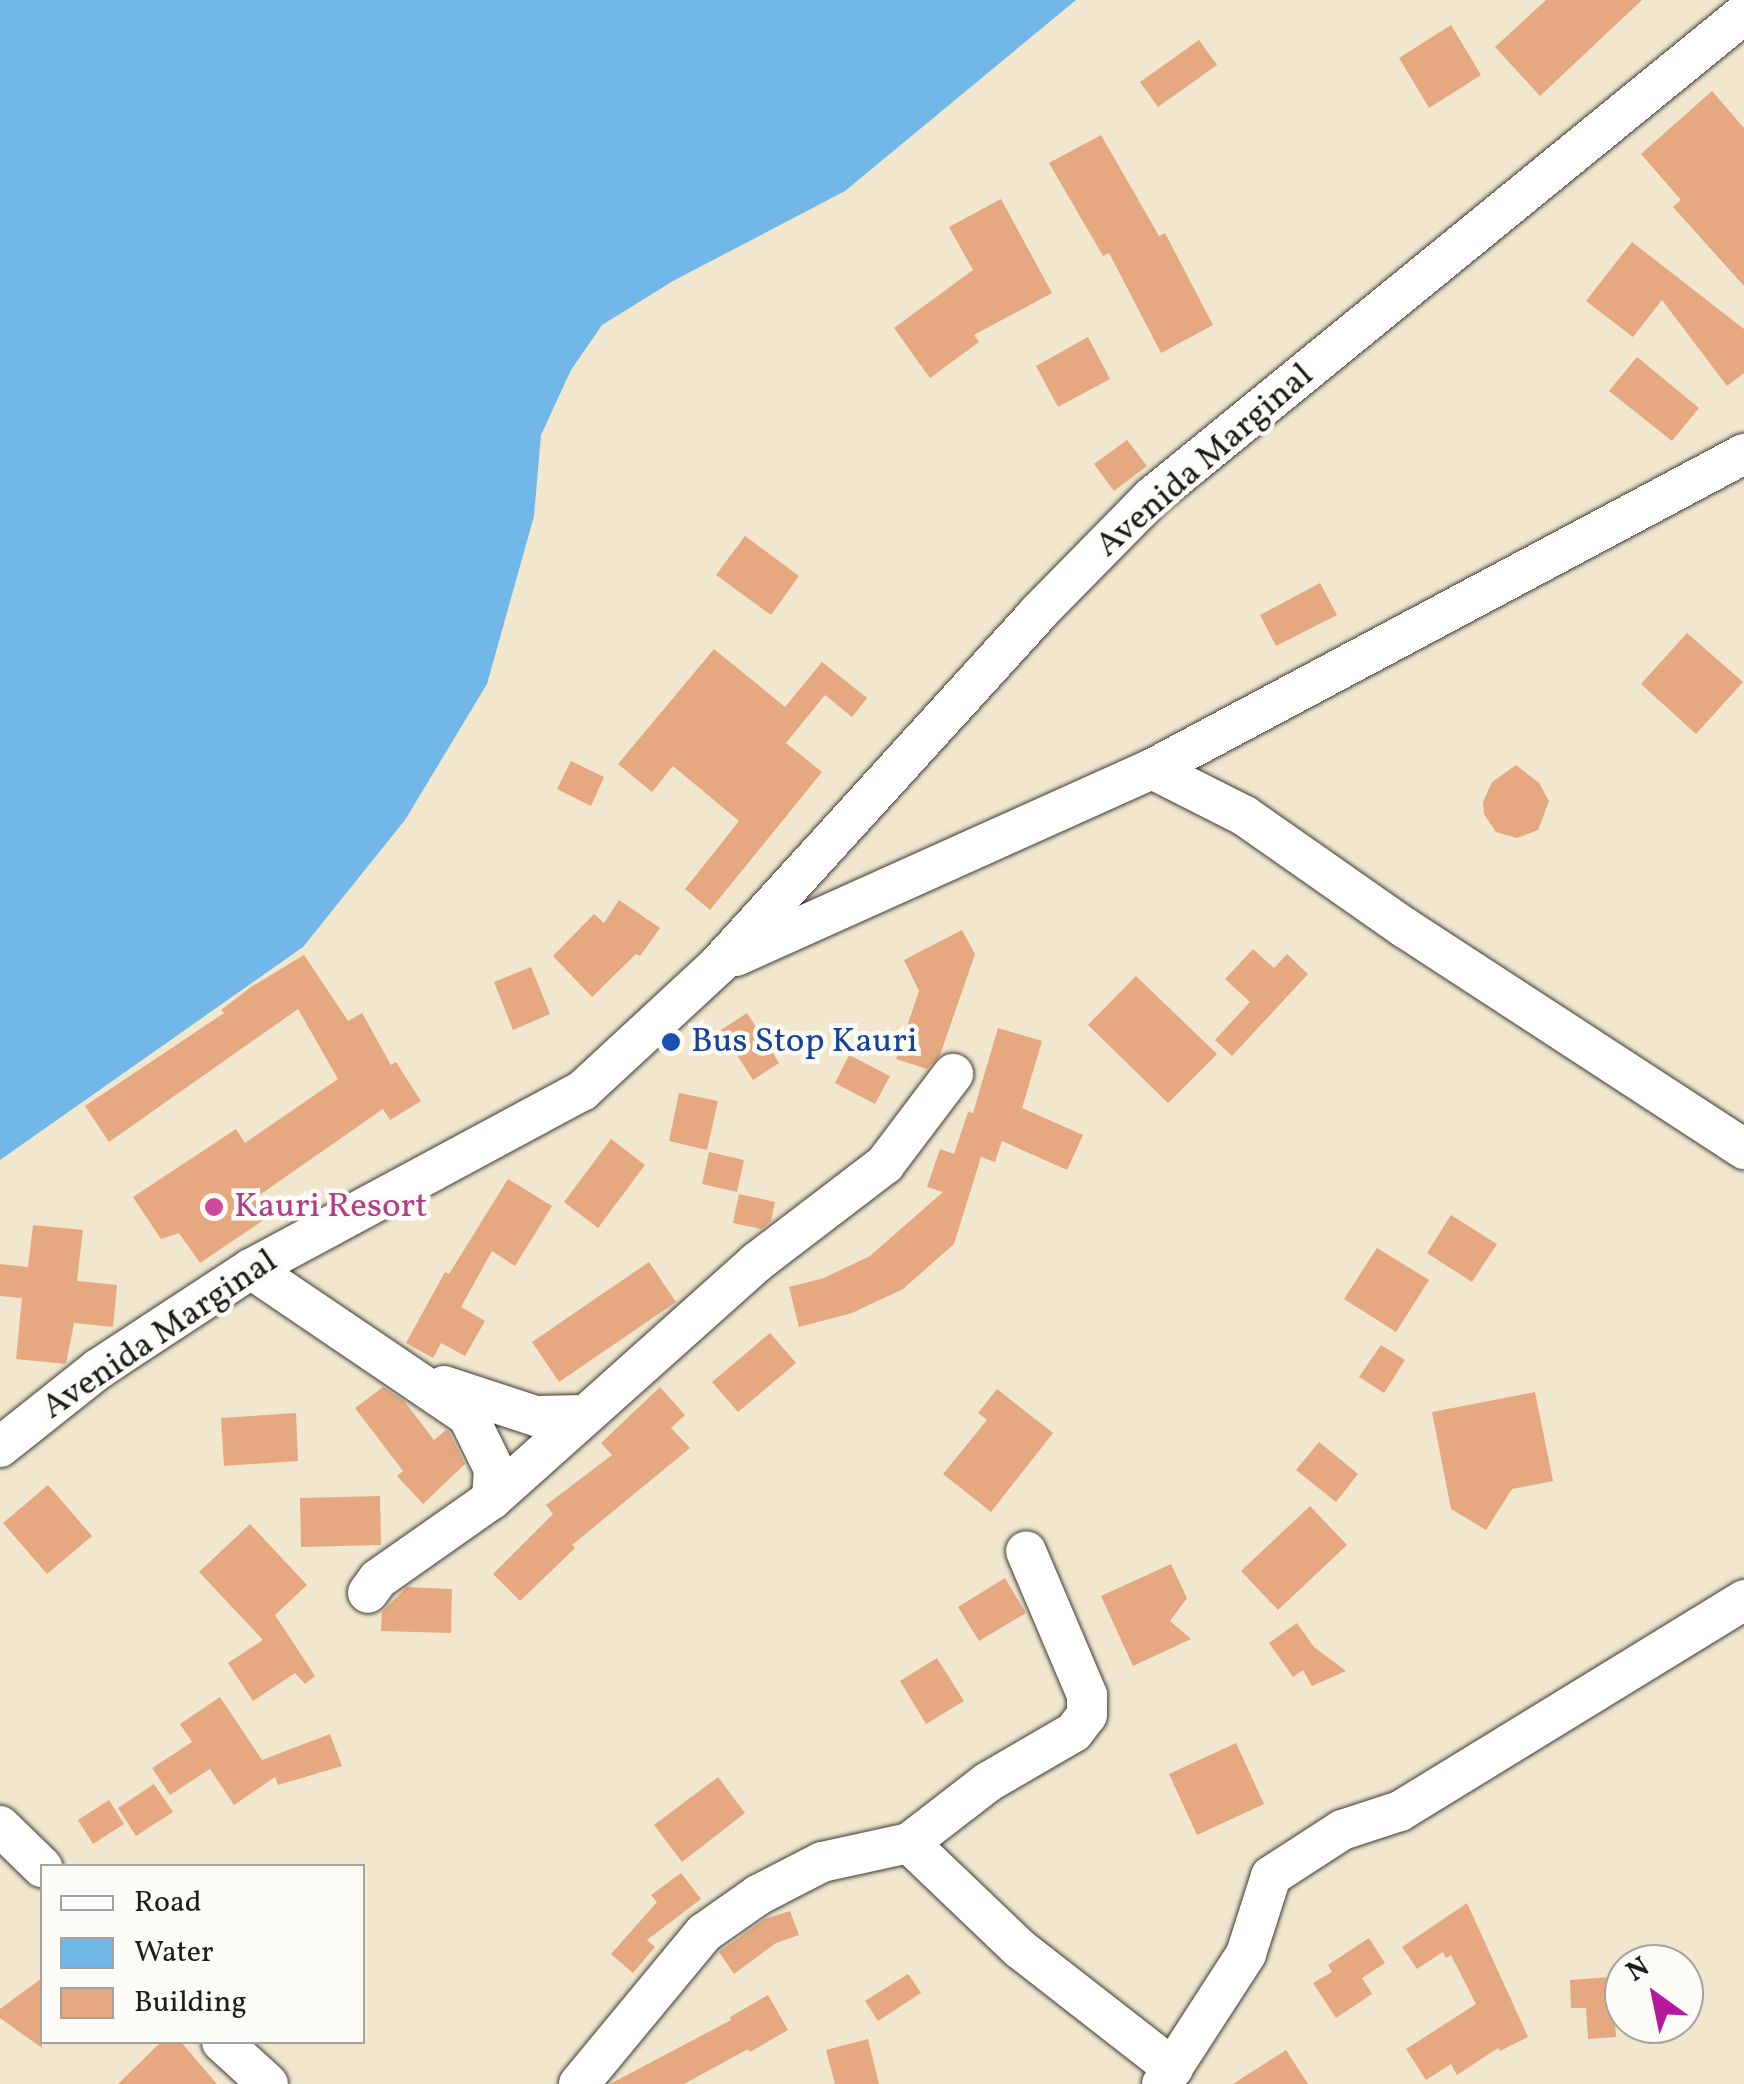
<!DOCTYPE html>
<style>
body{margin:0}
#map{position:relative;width:1744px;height:2084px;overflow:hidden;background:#f0e7ce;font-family:Vollkorn,serif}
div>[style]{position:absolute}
.water>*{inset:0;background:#71b8e8}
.building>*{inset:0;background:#e6a881}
.roads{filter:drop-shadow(0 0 2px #3c3a37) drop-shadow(0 0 2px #3c3a37)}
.minor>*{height:40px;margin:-20px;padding:0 20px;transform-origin:20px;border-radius:20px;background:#fff}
.dots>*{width:28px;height:28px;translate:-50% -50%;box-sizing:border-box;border:5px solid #fdfcf7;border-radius:50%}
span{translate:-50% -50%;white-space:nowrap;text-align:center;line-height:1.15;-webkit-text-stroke:9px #fdfcf7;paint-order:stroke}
.street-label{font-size:35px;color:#1c1c1c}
.transit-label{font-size:35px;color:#164399}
.left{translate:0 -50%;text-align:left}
.hotel-label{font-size:35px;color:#b23c85}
.legend{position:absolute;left:40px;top:1864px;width:325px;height:180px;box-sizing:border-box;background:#fdfcf7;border:2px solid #a3a29f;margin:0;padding:12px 18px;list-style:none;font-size:30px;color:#1c1c1c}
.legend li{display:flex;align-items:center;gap:20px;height:50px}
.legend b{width:50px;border:2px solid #a3a29f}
.north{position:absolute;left:1604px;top:1944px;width:100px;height:100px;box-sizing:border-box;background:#fdfcf7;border:2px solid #a3a29f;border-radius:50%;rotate:327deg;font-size:28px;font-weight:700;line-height:40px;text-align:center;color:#1c1c1c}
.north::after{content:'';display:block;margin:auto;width:35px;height:45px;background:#b5179e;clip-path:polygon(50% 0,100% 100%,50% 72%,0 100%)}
</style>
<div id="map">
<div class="water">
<div style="clip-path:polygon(0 0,1076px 0,845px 191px,673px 281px,602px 325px,571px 370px,541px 435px,534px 516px,487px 684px,405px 820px,303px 947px,0 1160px)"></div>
</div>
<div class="building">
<div style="clip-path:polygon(1546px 0,1642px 0,1540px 96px,1495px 47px)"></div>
<div style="clip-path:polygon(1451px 25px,1481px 75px,1429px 108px,1399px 58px)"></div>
<div style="clip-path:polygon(1199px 40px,1217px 65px,1158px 107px,1140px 82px)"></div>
<div style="clip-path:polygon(1712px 91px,1744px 128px,1744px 286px,1673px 207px,1681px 200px,1641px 154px)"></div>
<div style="clip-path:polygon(1101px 135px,1159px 236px,1165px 233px,1213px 325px,1161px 353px,1109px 253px,1103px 256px,1049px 163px)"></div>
<div style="clip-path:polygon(1001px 199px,1052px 293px,974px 335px,979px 342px,930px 378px,894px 328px,973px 270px,949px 227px)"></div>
<div style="clip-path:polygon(1632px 242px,1744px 329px,1744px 373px,1727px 386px,1662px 300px,1633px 337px,1586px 301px)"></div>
<div style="clip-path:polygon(1088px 337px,1110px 379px,1058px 407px,1036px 366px)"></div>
<div style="clip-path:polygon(1637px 357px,1699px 408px,1672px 441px,1609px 391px)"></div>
<div style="clip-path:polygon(1127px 440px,1147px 466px,1114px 491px,1094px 464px)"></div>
<div style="clip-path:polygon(745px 536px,799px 576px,771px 615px,716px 575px)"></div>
<div style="clip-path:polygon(1320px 583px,1337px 615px,1276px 646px,1260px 615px)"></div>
<div style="clip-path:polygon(1687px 633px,1743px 682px,1696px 734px,1641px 684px)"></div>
<div style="clip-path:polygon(714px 649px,785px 707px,822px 662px,867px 698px,852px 717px,825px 695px,786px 743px,822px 772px,710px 910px,685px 889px,739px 821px,673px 766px,652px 792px,618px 764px)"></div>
<div style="clip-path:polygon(571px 761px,604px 777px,591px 806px,557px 789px)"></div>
<div style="clip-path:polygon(1516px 765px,1539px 783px,1549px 801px,1538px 830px,1517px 838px,1496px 832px,1484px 814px,1483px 802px,1492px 782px)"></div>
<div style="clip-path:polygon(619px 900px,660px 928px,640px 956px,636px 954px,592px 997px,553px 956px,594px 914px,604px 923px)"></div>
<div style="clip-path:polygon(962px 930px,975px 954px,940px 1055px,927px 1069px,896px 1059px,919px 991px,904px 960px)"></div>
<div style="clip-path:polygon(1253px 949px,1274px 968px,1287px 954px,1308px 974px,1232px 1056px,1215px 1040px,1250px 1002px,1225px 979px)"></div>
<div style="clip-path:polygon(304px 955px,348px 1021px,362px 1013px,391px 1065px,396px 1062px,421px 1101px,390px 1120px,383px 1109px,258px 1196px,271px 1215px,200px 1263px,179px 1233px,161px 1239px,133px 1197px,236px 1129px,245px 1143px,338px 1079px,298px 1009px,109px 1142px,85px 1106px,224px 1013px,221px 1010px,251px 987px)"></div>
<div style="clip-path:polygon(531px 967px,550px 1014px,513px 1030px,494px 982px)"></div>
<div style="clip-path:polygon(1136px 976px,1217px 1054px,1168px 1103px,1088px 1025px)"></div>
<div style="clip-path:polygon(747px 1013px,779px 1063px,753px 1080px,721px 1030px)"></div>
<div style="clip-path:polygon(998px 1028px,1042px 1041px,1022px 1108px,1083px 1135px,1067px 1170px,1002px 1141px,995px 1162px,981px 1157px,954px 1244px,903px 1289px,852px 1313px,799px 1327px,789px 1287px,824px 1278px,870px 1256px,943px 1192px,927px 1187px,940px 1149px,954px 1154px,968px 1112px,973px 1113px)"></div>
<div style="clip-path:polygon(849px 1055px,890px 1076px,875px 1104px,835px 1083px)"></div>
<div style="clip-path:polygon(679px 1093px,718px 1101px,707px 1150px,669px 1141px)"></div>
<div style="clip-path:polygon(611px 1139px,645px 1165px,598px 1228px,564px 1202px)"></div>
<div style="clip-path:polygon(709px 1152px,744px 1160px,737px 1192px,702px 1184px)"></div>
<div style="clip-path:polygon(508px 1179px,552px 1206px,515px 1266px,492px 1251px,461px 1307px,485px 1321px,465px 1356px,441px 1343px,433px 1358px,406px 1343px,445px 1272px,449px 1274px)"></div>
<div style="clip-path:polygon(739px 1194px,775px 1202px,771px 1221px,761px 1229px,733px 1223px)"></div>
<div style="clip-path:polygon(1451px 1215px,1497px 1244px,1472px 1282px,1427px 1253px)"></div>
<div style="clip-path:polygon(33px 1225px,83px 1230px,77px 1281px,117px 1285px,113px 1327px,74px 1323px,66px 1364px,16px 1359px,22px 1298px,0 1296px,0 1264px,28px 1267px)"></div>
<div style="clip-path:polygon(1377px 1248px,1429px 1280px,1396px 1332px,1344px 1299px)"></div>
<div style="clip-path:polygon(649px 1262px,676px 1302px,559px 1382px,532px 1342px)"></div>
<div style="clip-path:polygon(770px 1333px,796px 1363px,738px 1412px,712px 1382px)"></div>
<div style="clip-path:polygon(1381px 1345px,1405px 1360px,1384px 1393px,1359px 1377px)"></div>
<div style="clip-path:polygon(383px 1387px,404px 1401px,434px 1440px,446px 1430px,449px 1432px,465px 1464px,423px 1504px,397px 1476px,403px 1471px,355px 1408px)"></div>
<div style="clip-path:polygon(660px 1387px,685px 1415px,671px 1428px,690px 1448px,572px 1545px,575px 1548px,520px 1601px,493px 1574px,553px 1514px,546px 1505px,612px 1455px,601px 1443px)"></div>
<div style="clip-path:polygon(997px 1389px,1053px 1433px,991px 1512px,943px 1474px,987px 1420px,978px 1413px)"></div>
<div style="clip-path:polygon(1535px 1392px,1553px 1481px,1512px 1489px,1486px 1530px,1451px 1509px,1432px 1412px)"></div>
<div style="clip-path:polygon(296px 1413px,298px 1461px,224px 1466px,221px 1418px)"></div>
<div style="clip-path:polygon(1319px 1442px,1358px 1474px,1336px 1502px,1296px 1470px)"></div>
<div style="clip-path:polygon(48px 1485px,92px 1536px,47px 1574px,3px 1523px)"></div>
<div style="clip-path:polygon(380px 1496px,381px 1545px,301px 1547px,300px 1498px)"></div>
<div style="clip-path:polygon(1310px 1506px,1347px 1545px,1278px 1610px,1241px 1571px)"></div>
<div style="clip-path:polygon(250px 1524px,307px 1585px,275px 1615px,315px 1676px,305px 1684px,295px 1673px,253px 1701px,228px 1663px,263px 1640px,199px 1572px)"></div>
<div style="clip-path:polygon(1171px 1564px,1187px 1598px,1170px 1621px,1191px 1639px,1133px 1666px,1101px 1596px)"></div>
<div style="clip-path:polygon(1005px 1578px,1026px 1613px,979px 1641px,958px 1607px)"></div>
<div style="clip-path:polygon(407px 1587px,452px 1589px,451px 1633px,381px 1631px,382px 1612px)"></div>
<div style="clip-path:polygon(1297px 1623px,1314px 1647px,1346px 1671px,1312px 1686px,1303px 1670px,1293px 1677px,1269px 1643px)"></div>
<div style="clip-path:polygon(937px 1658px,964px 1701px,926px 1724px,900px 1681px)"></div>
<div style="clip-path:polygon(220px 1697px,262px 1760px,330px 1734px,342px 1766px,278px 1785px,275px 1777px,234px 1805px,210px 1769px,170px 1795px,152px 1768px,192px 1742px,180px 1724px)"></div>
<div style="clip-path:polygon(1236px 1743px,1264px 1804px,1197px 1835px,1169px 1774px)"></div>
<div style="clip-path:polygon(718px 1777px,745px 1813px,682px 1862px,654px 1825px)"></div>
<div style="clip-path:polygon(154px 1784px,173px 1812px,136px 1836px,118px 1808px)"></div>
<div style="clip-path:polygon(109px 1800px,124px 1824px,93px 1844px,78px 1820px)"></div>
<div style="clip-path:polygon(681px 1873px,701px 1899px,647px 1940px,655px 1947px,633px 1973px,611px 1954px,657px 1902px,651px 1895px)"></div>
<div style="clip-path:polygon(1467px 1903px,1528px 2037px,1500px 2051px,1498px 2048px,1457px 2075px,1451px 2064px,1426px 2080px,1406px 2049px,1476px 2004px,1451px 1955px,1446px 1958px,1443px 1952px,1417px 1969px,1402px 1947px)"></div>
<div style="clip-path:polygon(790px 1911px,799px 1935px,776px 1943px,734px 1974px,719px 1952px,765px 1919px)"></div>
<div style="clip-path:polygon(1369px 1938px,1385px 1963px,1362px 1978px,1372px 1994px,1336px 2018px,1313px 1983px,1332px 1972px,1328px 1965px)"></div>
<div style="clip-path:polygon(908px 1974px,921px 1993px,878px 2021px,865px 2001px)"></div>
<div style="clip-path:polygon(1624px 1976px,1624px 2005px,1614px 2005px,1616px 2037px,1588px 2039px,1586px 2008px,1571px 2008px,1570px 1980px)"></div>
<div style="clip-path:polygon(42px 1978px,42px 2048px,0 2018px,0 2009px)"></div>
<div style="clip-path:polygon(768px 1995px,788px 2030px,750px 2052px,748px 2049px,684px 2084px,610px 2084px,731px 2020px,730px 2017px)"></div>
<div style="clip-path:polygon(868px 2039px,879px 2084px,835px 2084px,826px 2050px)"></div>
<div style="clip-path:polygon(161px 2042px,181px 2042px,217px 2084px,118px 2084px)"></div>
<div style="clip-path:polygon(1286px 2050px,1308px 2084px,1233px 2084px)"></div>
</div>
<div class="roads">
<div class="minor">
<div style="left:1152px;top:769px;width:104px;rotate:26.8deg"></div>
<div style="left:1245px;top:816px;width:195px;rotate:35deg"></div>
<div style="left:1405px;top:928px;width:405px;rotate:33.1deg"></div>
<div style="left:736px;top:956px;width:456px;rotate:-24.2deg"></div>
<div style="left:1152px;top:769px;width:671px;rotate:-28.02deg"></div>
<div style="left:251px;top:1269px;width:262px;rotate:34.1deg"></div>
<div style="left:468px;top:1416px;width:59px;rotate:63.9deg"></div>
<div style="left:494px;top:1469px;width:30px;rotate:94deg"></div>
<div style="left:492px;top:1499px;width:139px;rotate:144.9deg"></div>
<div style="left:378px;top:1579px;width:17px;rotate:126deg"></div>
<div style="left:444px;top:1386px;width:97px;rotate:18.1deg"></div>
<div style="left:536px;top:1416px;width:48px;rotate:-1.2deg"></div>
<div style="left:0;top:1447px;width:125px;rotate:-38.5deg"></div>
<div style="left:98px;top:1369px;width:183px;rotate:-33.2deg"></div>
<div style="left:251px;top:1269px;width:376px;rotate:-28.3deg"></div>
<div style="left:582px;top:1091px;width:187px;rotate:-42.8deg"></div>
<div style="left:719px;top:964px;width:473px;rotate:-47.7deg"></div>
<div style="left:1037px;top:614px;width:164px;rotate:-45.5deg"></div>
<div style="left:1152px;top:497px;width:764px;rotate:-39.21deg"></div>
<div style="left:492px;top:1499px;width:356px;rotate:-41.8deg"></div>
<div style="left:757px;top:1262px;width:161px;rotate:-37.4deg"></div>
<div style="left:885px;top:1164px;width:113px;rotate:-52.9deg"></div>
<div style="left:0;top:1826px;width:59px;rotate:44.3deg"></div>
<div style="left:909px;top:1843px;width:100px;rotate:-37.7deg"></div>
<div style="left:988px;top:1782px;width:99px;rotate:-30.2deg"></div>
<div style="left:1074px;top:1732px;width:21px;rotate:-53deg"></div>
<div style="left:1087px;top:1715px;width:20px;rotate:-90deg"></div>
<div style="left:1087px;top:1695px;width:156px;rotate:-113deg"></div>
<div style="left:222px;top:2042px;width:62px;rotate:42.4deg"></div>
<div style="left:579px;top:2084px;width:196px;rotate:-50.4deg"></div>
<div style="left:704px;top:1933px;width:66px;rotate:-35.1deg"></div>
<div style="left:758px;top:1895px;width:72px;rotate:-27.3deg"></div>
<div style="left:822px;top:1862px;width:89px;rotate:-12.3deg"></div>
<div style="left:909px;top:1843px;width:153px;rotate:43.7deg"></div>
<div style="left:1020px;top:1949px;width:194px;rotate:37.9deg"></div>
<div style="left:1162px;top:2084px;width:155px;rotate:-57.1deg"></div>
<div style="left:1246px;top:1954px;width:82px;rotate:-72.2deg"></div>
<div style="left:1271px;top:1876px;width:85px;rotate:-32.9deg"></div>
<div style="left:1342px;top:1830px;width:61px;rotate:-18.1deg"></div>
<div style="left:1400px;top:1811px;width:404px;rotate:-31.5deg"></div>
</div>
</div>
<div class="dots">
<div style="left:671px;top:1042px;background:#1a4fb4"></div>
<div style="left:214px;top:1207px;background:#d1479c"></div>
</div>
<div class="street-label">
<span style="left:1205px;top:461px;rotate:-41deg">Avenida Marginal</span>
<span style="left:160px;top:1335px;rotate:-34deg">Avenida Marginal</span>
</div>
<div class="transit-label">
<span class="left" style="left:691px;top:1042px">Bus Stop Kauri</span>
</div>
<div class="hotel-label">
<span class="left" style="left:234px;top:1207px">Kauri Resort</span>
</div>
<ul class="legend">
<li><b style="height:12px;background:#fff"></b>Road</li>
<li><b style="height:28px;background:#71b8e8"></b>Water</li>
<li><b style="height:28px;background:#e6a881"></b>Building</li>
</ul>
<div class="north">N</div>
</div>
